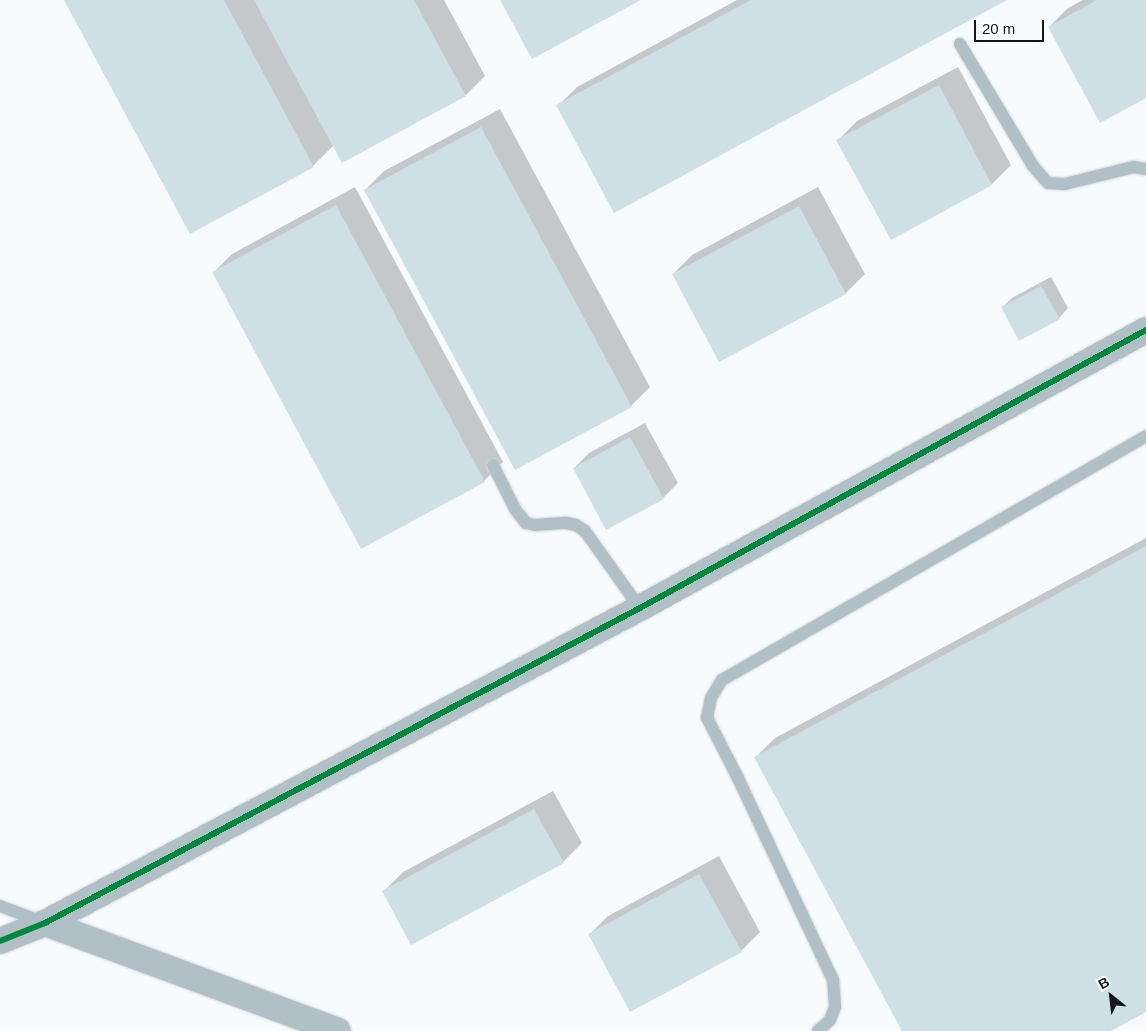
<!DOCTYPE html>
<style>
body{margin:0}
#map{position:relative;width:1146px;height:1031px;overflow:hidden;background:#f7fbfd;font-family:Helvetica,sans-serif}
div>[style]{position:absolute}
.shadow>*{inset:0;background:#0003}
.building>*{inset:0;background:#cedfe5}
.roads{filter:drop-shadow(0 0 1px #d3d6d8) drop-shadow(0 0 1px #d3d6d8)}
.service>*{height:12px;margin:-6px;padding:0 6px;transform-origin:6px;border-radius:6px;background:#b0c0c6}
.minor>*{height:26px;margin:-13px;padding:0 13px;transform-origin:13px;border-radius:13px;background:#b0c0c6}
.cycleway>*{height:6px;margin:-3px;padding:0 3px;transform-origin:3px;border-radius:3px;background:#00873e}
span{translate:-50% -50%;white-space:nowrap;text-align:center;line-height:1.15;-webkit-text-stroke:4px #fff;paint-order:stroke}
.north{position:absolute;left:1086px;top:971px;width:50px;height:50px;-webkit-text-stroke:4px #fff;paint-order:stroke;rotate:331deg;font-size:14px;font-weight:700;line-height:20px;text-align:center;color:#0f1618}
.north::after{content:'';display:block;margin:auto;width:18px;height:22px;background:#0f1618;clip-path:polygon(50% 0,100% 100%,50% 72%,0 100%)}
.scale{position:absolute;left:974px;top:20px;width:70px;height:22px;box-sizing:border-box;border:2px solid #0f1618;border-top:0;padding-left:6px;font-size:15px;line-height:18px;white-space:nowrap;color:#0f1618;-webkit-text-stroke:4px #fff;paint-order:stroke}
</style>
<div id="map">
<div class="shadow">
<div style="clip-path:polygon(65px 0,444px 0,485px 76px,466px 95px,343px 161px,334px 145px,313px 166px)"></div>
<div style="clip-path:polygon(737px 0,1005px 0,558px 106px,577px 87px)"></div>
<div style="clip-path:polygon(1083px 0,1146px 0,1146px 97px,1049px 27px,1068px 8px)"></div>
<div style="clip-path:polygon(958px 67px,1011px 165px,992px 184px,891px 238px,838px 140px,857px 121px)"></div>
<div style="clip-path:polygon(500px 109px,650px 387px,631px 406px,365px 190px,384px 171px)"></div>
<div style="clip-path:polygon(355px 187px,503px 462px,484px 481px,213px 273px,232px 254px)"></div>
<div style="clip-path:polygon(818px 187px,865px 274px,846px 293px,720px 361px,673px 274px,692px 255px)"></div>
<div style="clip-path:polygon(1051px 277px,1068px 308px,1059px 318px,1002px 307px,1012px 298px)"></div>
<div style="clip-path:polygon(645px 423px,678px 483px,663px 498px,574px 468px,589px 453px)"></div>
<div style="clip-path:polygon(1146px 538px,1146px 1011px,1109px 1031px,904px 1031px,756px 757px,775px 738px)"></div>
<div style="clip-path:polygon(553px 791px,582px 843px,563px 862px,384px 891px,403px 872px)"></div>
<div style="clip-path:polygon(719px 856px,760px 932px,741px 951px,589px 935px,608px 916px)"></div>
</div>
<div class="building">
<div style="clip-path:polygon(64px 0,224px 0,314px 167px,190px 234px)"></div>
<div style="clip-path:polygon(254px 0,414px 0,466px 96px,342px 163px)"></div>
<div style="clip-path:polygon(500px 0,641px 0,532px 59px)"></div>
<div style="clip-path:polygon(751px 0,1007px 0,614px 213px,556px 105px)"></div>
<div style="clip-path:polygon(1097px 0,1146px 0,1146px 98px,1100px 123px,1048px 27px)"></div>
<div style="clip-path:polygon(939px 85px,992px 185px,891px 240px,836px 140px)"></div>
<div style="clip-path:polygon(481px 127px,632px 407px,515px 470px,364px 190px)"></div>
<div style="clip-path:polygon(336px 205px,485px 482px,361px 549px,212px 272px)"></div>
<div style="clip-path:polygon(799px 206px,846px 294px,719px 362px,672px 274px)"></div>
<div style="clip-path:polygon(1041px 286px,1060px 319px,1019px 341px,1001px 307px)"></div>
<div style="clip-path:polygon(630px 437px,664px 499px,606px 530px,573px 468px)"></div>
<div style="clip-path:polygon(1146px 546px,1146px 1012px,1111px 1031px,902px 1031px,754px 757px)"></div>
<div style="clip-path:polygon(534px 809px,564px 863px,411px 945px,382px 891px)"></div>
<div style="clip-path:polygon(699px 874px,742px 952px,630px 1012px,588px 934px)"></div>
</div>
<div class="roads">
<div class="service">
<div style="left:960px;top:44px;width:142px;rotate:59.1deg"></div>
<div style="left:1033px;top:166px;width:23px;rotate:49deg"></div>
<div style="left:1048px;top:183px;width:17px;rotate:3deg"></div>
<div style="left:1065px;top:184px;width:70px;rotate:-14deg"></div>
<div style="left:1133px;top:167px;width:13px;rotate:9deg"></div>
<div style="left:493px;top:465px;width:49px;rotate:63.4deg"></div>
<div style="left:515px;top:509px;width:18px;rotate:52deg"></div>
<div style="left:526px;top:523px;width:9px;rotate:13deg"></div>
<div style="left:535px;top:525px;width:31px;rotate:-4deg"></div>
<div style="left:566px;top:523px;width:10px;rotate:11deg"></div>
<div style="left:576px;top:525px;width:11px;rotate:34deg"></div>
<div style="left:585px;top:531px;width:95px;rotate:54.5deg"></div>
<div style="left:0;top:906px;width:46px;rotate:20.4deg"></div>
<div style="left:818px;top:1031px;width:16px;rotate:-43deg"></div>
<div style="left:830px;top:1020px;width:14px;rotate:-69deg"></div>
<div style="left:835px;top:1007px;width:27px;rotate:-94deg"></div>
<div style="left:833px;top:980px;width:223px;rotate:-115.2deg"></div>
<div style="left:738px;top:778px;width:68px;rotate:-117.3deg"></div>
<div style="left:707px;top:718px;width:20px;rotate:-79deg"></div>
<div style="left:711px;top:698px;width:21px;rotate:-59deg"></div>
<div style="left:722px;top:680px;width:489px;rotate:-29.9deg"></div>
</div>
<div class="minor">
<div style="left:45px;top:923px;width:312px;rotate:20.2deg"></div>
<div style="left:0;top:941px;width:48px;rotate:-21.8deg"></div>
<div style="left:45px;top:923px;width:673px;rotate:-27.9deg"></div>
<div style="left:640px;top:608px;width:577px;rotate:-28.78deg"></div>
</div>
</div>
<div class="cycleway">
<div style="left:0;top:941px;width:48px;rotate:-21.8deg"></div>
<div style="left:45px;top:923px;width:673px;rotate:-27.9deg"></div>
<div style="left:640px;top:608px;width:577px;rotate:-28.78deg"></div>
</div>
<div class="north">B</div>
<div class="scale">20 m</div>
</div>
